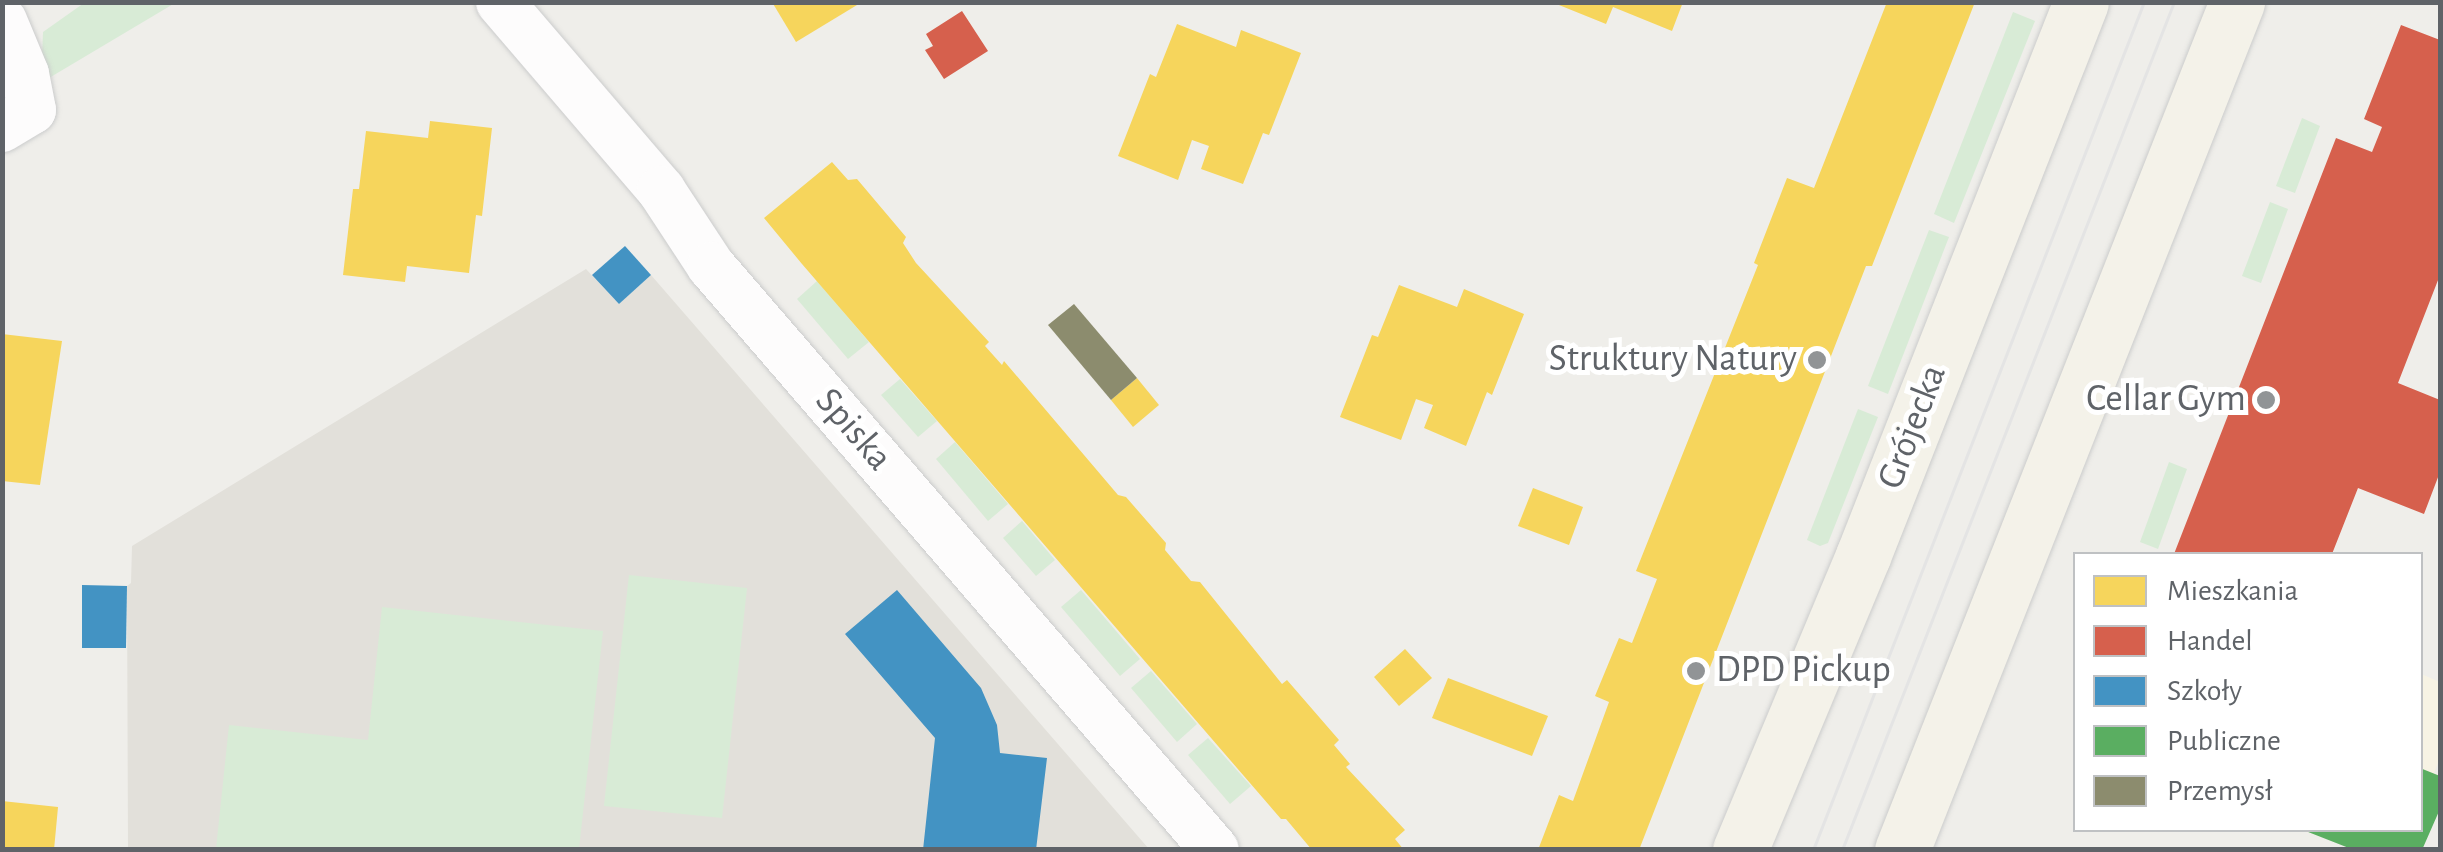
<!DOCTYPE html>
<meta charset="utf-8">
<style>
body{margin:0}
#map{position:relative;width:2443px;height:852px;overflow:hidden;background:#efeeea;font-family:"Alegreya Sans",sans-serif}
div>[style]{position:absolute}
.commercial>*{inset:0;background:#f7f3e4}
.education>*{inset:0;background:#e2e0da}
.green>*{inset:0;background:#d8ebd6}
.homes>*{inset:0;background:#f6d55c}
.shops>*{inset:0;background:#d6604d}
.schools>*{inset:0;background:#4393c3}
.public>*{inset:0;background:#5aae61}
.industry>*{inset:0;background:#8c8c6e}
.roads{filter:drop-shadow(0 0 2px #cbcccc) drop-shadow(0 0 2px #cbcccc)}
.minor>*{height:48px;margin:-24px;padding:0 24px;transform-origin:24px;border-radius:24px;background:#fdfcfc}
.major>*{height:55px;margin:-27.5px;padding:0 27.5px;transform-origin:27.5px;border-radius:27.5px;background:#f4f2e9}
.tram>*{height:2.5px;margin:-1.25px;padding:0 1.25px;transform-origin:1.25px;border-radius:1.25px;background:#e4e4e4}
.dots>*{width:28px;height:28px;translate:-50% -50%;box-sizing:border-box;border:5px solid #fff;border-radius:50%}
span{translate:-50% -50%;white-space:nowrap;text-align:center;line-height:1.15;-webkit-text-stroke:10px #fff;paint-order:stroke}
.poi-label{font-size:38px;color:#5f6368}
.right{translate:-100% -50%;text-align:right}
.left{translate:0 -50%;text-align:left}
.street-label{font-size:38px;color:#5f6368}
.frame{position:absolute;inset:0;border:5px solid #5f6368;pointer-events:none}
.legend{position:absolute;left:2073px;top:552px;width:350px;height:280px;box-sizing:border-box;background:#fff;border:2px solid #bfc1c3;margin:0;padding:12px 18px;list-style:none;font-size:30px;color:#5f6368}
.legend li{display:flex;align-items:center;gap:20px;height:50px}
.legend b{width:50px;border:2px solid #bfc1c3}
</style>
<div id="map">
<div class="commercial">
<div style="clip-path:polygon(2421px 674px,2440px 682px,2440px 758px,2434px 773px,2440px 776px,2440px 809px,2422px 849px,2354px 849px,2302px 830px,2420px 830px)"></div>
</div>
<div class="education">
<div style="clip-path:polygon(586px 269px,619px 304px,651px 275px,1149px 849px,128px 849px,127px 586px,131px 583px,132px 546px)"></div>
</div>
<div class="green">
<div style="clip-path:polygon(84px 3px,175px 3px,49px 78px,42px 56px,43px 32px)"></div>
<div style="clip-path:polygon(2013px 12px,2035px 21px,1954px 223px,1934px 214px)"></div>
<div style="clip-path:polygon(2302px 118px,2320px 126px,2295px 193px,2276px 186px)"></div>
<div style="clip-path:polygon(2270px 202px,2288px 209px,2261px 283px,2242px 276px)"></div>
<div style="clip-path:polygon(1929px 230px,1949px 237px,1888px 394px,1868px 386px)"></div>
<div style="clip-path:polygon(817px 281px,869px 342px,848px 359px,797px 299px)"></div>
<div style="clip-path:polygon(900px 379px,937px 421px,918px 437px,881px 395px)"></div>
<div style="clip-path:polygon(1858px 409px,1878px 417px,1828px 543px,1820px 546px,1807px 540px)"></div>
<div style="clip-path:polygon(955px 442px,1008px 504px,988px 521px,936px 459px)"></div>
<div style="clip-path:polygon(2169px 462px,2187px 469px,2158px 549px,2140px 542px)"></div>
<div style="clip-path:polygon(1022px 521px,1055px 560px,1036px 576px,1003px 538px)"></div>
<div style="clip-path:polygon(629px 575px,747px 588px,722px 818px,604px 806px)"></div>
<div style="clip-path:polygon(1081px 590px,1140px 659px,1120px 676px,1061px 607px)"></div>
<div style="clip-path:polygon(382px 607px,603px 631px,579px 849px,216px 849px,229px 725px,368px 740px)"></div>
<div style="clip-path:polygon(1151px 671px,1197px 724px,1177px 742px,1131px 688px)"></div>
<div style="clip-path:polygon(1208px 738px,1251px 786px,1230px 804px,1188px 755px)"></div>
</div>
<div class="homes">
<div style="clip-path:polygon(772px 2px,862px 2px,796px 42px)"></div>
<div style="clip-path:polygon(1683px 2px,1672px 31px,1613px 7px,1606px 24px,1554px 3px)"></div>
<div style="clip-path:polygon(1887px 2px,1975px 2px,1872px 266px,1866px 266px,1639px 850px,1538px 850px,1559px 795px,1573px 801px,1609px 702px,1595px 696px,1619px 638px,1632px 643px,1657px 579px,1636px 571px,1758px 265px,1754px 263px,1787px 178px,1814px 188px)"></div>
<div style="clip-path:polygon(1177px 24px,1236px 47px,1241px 30px,1301px 53px,1269px 135px,1263px 133px,1243px 184px,1201px 169px,1209px 146px,1192px 140px,1178px 180px,1118px 156px,1150px 74px,1156px 77px)"></div>
<div style="clip-path:polygon(430px 121px,492px 128px,482px 216px,476px 215px,469px 273px,407px 266px,405px 282px,343px 275px,353px 189px,359px 189px,366px 131px,428px 138px)"></div>
<div style="clip-path:polygon(832px 162px,848px 180px,857px 179px,906px 237px,903px 243px,916px 263px,989px 342px,985px 346px,1002px 365px,1004px 361px,1118px 495px,1126px 497px,1166px 543px,1165px 550px,1191px 581px,1200px 582px,1282px 684px,1287px 680px,1339px 740px,1334px 745px,1350px 764px,1346px 767px,1405px 830px,1395px 839px,1404px 850px,1312px 850px,1286px 819px,1281px 819px,802px 264px,764px 218px)"></div>
<div style="clip-path:polygon(1399px 285px,1457px 307px,1464px 289px,1524px 314px,1492px 395px,1487px 392px,1466px 446px,1424px 428px,1433px 405px,1416px 399px,1401px 440px,1340px 417px,1372px 335px,1378px 337px)"></div>
<div style="clip-path:polygon(2px 334px,62px 341px,40px 485px,2px 481px)"></div>
<div style="clip-path:polygon(1137px 378px,1159px 405px,1133px 427px,1111px 400px)"></div>
<div style="clip-path:polygon(1533px 488px,1583px 507px,1569px 545px,1518px 526px)"></div>
<div style="clip-path:polygon(1405px 649px,1432px 678px,1399px 706px,1374px 677px)"></div>
<div style="clip-path:polygon(1448px 678px,1548px 716px,1532px 756px,1432px 718px)"></div>
<div style="clip-path:polygon(2px 801px,58px 807px,54px 850px,2px 850px)"></div>
</div>
<div class="shops">
<div style="clip-path:polygon(962px 11px,988px 51px,944px 79px,925px 50px,933px 46px,926px 34px)"></div>
<div style="clip-path:polygon(2401px 25px,2440px 40px,2440px 275px,2398px 383px,2440px 400px,2440px 472px,2424px 514px,2358px 488px,2332px 554px,2174px 554px,2336px 138px,2372px 152px,2382px 127px,2364px 119px)"></div>
</div>
<div class="schools">
<div style="clip-path:polygon(625px 246px,651px 275px,619px 304px,592px 275px)"></div>
<div style="clip-path:polygon(82px 585px,127px 586px,126px 648px,82px 648px)"></div>
<div style="clip-path:polygon(897px 590px,981px 688px,997px 725px,1000px 753px,1047px 758px,1036px 850px,923px 850px,935px 738px,845px 634px)"></div>
</div>
<div class="public">
<div style="clip-path:polygon(2420px 768px,2440px 776px,2440px 809px,2422px 850px,2354px 850px,2303px 830px,2420px 830px)"></div>
</div>
<div class="industry">
<div style="clip-path:polygon(1074px 304px,1137px 378px,1111px 400px,1048px 325px)"></div>
</div>
<div class="roads">
<div class="minor">
<div style="left:500px;top:2px;width:248px;rotate:49.4deg"></div>
<div style="left:661px;top:190px;width:91px;rotate:56.7deg"></div>
<div style="left:711px;top:266px;width:771px;rotate:49.21deg"></div>
<div style="left:2px;top:128px;width:35px;rotate:-31deg"></div>
<div style="left:32px;top:110px;width:37px;rotate:-101deg"></div>
<div style="left:25px;top:74px;width:57px;rotate:-112.5deg"></div>
</div>
<div class="major">
<div style="left:1740px;top:850px;width:319px;rotate:-67.3deg"></div>
<div style="left:1863px;top:556px;width:595px;rotate:-68.52deg"></div>
<div style="left:1902px;top:850px;width:912px;rotate:-68.44deg"></div>
</div>
</div>
<div class="tram">
<div style="left:1813px;top:850px;width:910px;rotate:-68.68deg"></div>
<div style="left:1842px;top:850px;width:911px;rotate:-68.62deg"></div>
</div>
<div class="dots">
<div style="left:1817px;top:360px;background:#919496"></div>
<div style="left:2266px;top:400px;background:#919496"></div>
<div style="left:1696px;top:671px;background:#919496"></div>
</div>
<div class="poi-label">
<span class="right" style="left:1797px;top:360px">Struktury Natury</span>
<span class="right" style="left:2246px;top:400px">Cellar Gym</span>
<span class="left" style="left:1716px;top:671px">DPD Pickup</span>
</div>
<div class="street-label">
<span style="left:1913px;top:427px;rotate:-69deg">Grójecka</span>
<span style="left:853px;top:430px;rotate:49deg">Spiska</span>
</div>
<div class="frame"></div>
<ul class="legend">
<li><b style="height:28px;background:#f6d55c"></b>Mieszkania</li>
<li><b style="height:28px;background:#d6604d"></b>Handel</li>
<li><b style="height:28px;background:#4393c3"></b>Szkoły</li>
<li><b style="height:28px;background:#5aae61"></b>Publiczne</li>
<li><b style="height:28px;background:#8c8c6e"></b>Przemysł</li>
</ul>
</div>
